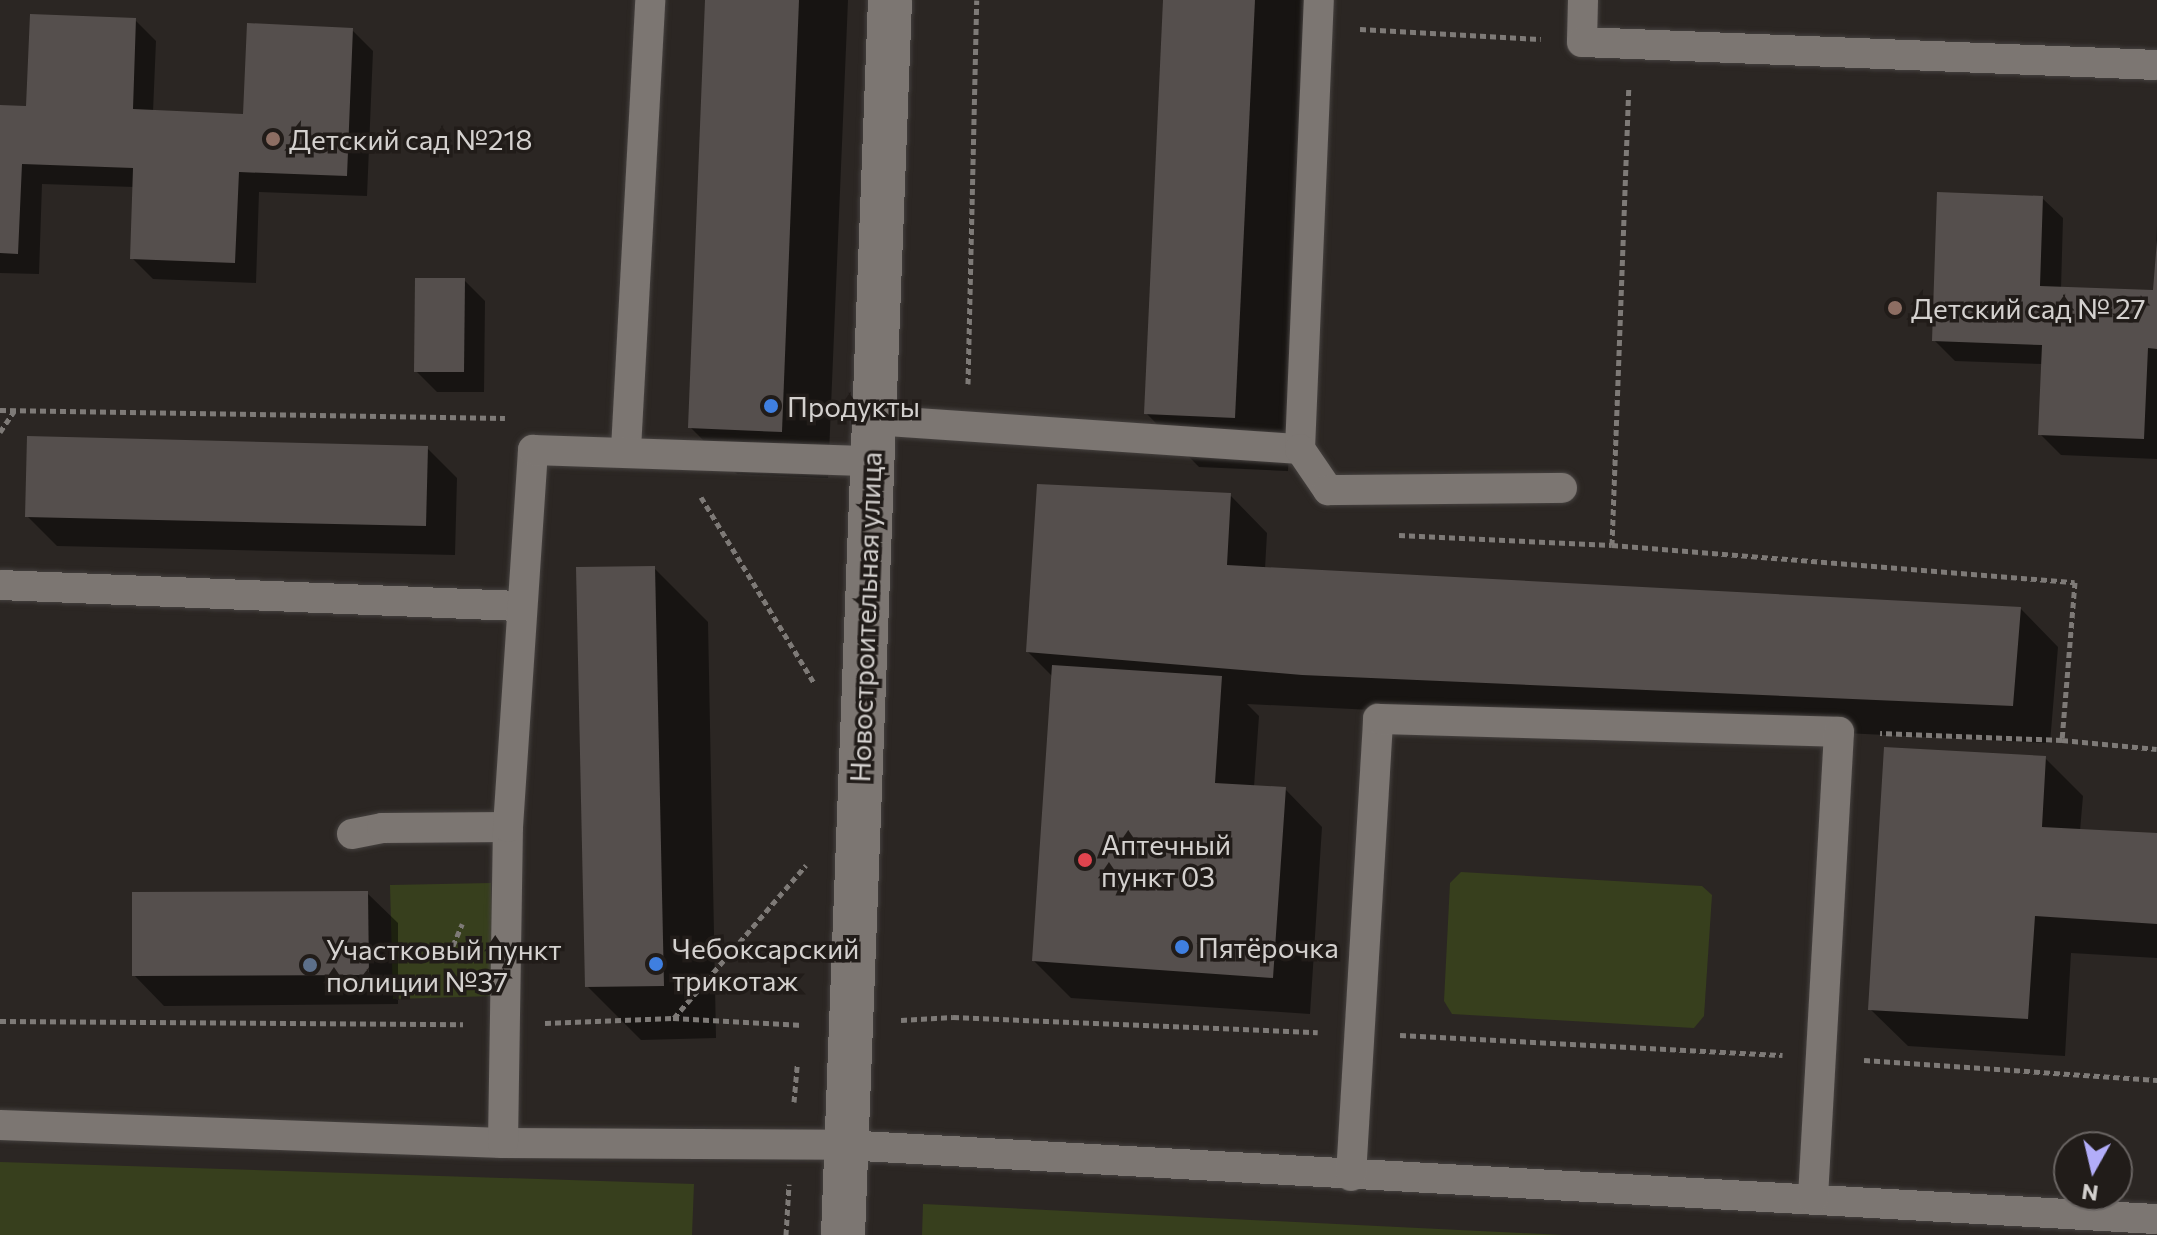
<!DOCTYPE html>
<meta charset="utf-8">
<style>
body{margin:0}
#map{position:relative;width:2157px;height:1235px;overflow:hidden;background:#2b2623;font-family:Commissioner,sans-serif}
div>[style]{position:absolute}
.green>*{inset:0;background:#373f1d}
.shadow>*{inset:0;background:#0007}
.building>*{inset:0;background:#554f4d}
.path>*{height:5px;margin-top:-2.5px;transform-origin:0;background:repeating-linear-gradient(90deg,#7e7a77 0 6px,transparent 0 10px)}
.roads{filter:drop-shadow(0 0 2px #45413f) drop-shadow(0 0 2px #45413f)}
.lane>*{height:30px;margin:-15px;padding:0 15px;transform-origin:15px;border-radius:15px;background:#7c7672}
.street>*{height:44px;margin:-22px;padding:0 22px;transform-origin:22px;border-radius:22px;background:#7c7672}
.dots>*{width:22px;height:22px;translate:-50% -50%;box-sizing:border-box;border:4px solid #211c19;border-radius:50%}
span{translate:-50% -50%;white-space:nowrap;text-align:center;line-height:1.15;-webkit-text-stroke:7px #211c19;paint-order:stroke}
.poi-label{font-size:28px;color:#d4d1cf}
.left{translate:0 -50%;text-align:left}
.street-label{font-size:28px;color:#d4d1cf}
.north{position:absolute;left:2053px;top:1131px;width:80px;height:80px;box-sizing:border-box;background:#211c19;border:2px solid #696462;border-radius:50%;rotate:188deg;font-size:22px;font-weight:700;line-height:32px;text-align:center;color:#d4d1cf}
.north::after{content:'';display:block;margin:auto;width:28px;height:36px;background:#b2adf9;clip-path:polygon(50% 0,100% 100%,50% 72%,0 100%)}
</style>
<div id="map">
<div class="green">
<div style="clip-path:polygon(1461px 872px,1702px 886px,1712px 895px,1704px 1016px,1694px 1028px,1452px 1014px,1444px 1001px,1450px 883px)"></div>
<div style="clip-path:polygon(491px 883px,495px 996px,393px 999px,390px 885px)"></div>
<div style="clip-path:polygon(0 1162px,694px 1184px,692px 1235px,0 1235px)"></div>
<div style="clip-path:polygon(923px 1204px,1563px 1235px,922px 1235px)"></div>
</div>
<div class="shadow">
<div style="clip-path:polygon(707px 0,848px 0,828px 478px,737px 474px,690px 427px)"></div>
<div style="clip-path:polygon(1165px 0,1311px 0,1288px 471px,1199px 467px,1146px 413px)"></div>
<div style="clip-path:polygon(135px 20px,156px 41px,153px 112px,245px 116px,352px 30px,373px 51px,367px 196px,259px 192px,256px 283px,153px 279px,132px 258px,134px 187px,42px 184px,39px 274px,0 273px,0 107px,28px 108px)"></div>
<div style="clip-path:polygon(2042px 198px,2063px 218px,2061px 289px,2155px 292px,2157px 225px,2157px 459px,2061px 455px,2040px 434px,2043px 364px,1955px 361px,1934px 340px)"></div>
<div style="clip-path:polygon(464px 280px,485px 301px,484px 392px,437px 392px,416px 371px)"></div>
<div style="clip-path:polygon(427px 448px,457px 478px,455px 555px,57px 546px,27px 516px)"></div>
<div style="clip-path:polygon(1230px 495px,1267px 533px,1265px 569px,2021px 609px,2058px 647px,2050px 743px,1247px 704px,1259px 716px,1254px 787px,1285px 789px,1322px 827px,1310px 1014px,1071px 998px,1034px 961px,1053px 677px,1028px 652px)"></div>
<div style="clip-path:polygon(654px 568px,708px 622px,716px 1038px,641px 1040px,587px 986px)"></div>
<div style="clip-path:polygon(2045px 758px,2083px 796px,2080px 831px,2157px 835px,2157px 958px,2071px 953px,2065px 1056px,1908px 1046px,1870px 1009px)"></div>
<div style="clip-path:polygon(367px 893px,398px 923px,398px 1004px,164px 1006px,134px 975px)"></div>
</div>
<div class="building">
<div style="clip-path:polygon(705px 0,799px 0,782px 432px,688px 428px)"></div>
<div style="clip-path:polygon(1163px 0,1255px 0,1235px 418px,1144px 414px)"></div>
<div style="clip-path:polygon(30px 14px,136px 18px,133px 109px,243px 114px,247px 23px,353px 28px,347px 176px,239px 172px,235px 263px,130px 259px,133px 168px,22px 164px,18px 254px,0 253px,0 105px,26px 106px)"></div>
<div style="clip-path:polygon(1937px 192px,2043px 196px,2040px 286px,2153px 290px,2157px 240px,2157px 349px,2148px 348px,2144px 439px,2038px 435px,2042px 345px,1932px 341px)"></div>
<div style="clip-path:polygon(415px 278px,465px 278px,464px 372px,414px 372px)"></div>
<div style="clip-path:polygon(27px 436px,428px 446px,426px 526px,25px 517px)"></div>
<div style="clip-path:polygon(1037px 484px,1231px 493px,1227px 565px,2021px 607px,2013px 706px,1302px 675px,1026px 652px)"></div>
<div style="clip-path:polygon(655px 566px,664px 986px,585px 987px,576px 567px)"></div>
<div style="clip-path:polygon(1052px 665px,1222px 676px,1215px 783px,1286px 787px,1273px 978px,1032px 961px)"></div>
<div style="clip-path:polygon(1884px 747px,2046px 756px,2042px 827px,2157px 833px,2157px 924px,2035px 916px,2028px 1019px,1868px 1010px)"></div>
<div style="clip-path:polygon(368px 891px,369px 975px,132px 976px,132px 892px)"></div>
</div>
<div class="path">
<div style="left:1360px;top:29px;width:181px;rotate:3.2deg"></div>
<div style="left:968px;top:384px;width:384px;rotate:-88.7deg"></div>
<div style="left:0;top:410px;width:505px;rotate:0.91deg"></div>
<div style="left:0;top:432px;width:25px;rotate:-56deg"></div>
<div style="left:701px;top:497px;width:218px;rotate:58.7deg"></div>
<div style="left:1399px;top:535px;width:213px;rotate:2.7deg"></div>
<div style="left:1612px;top:545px;width:464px;rotate:4.6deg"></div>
<div style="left:2075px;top:582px;width:159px;rotate:94.7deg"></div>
<div style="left:2062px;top:740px;width:182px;rotate:-177.8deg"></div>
<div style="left:1612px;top:545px;width:458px;rotate:-87.9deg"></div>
<div style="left:2062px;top:740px;width:95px;rotate:5.4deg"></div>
<div style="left:449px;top:955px;width:34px;rotate:-67deg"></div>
<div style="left:674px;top:1018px;width:202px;rotate:-49.2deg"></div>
<div style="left:901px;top:1020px;width:52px;rotate:-3.3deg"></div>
<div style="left:953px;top:1017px;width:365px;rotate:2.4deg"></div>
<div style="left:0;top:1021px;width:463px;rotate:0.4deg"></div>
<div style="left:545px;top:1023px;width:128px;rotate:-2.2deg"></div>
<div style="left:673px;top:1018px;width:130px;rotate:3.1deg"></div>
<div style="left:1400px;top:1035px;width:383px;rotate:3deg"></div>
<div style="left:1864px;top:1060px;width:294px;rotate:3.9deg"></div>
<div style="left:794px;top:1102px;width:38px;rotate:-85deg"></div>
<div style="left:786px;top:1235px;width:51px;rotate:-86.6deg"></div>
</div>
<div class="roads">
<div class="lane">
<div style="left:1583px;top:0;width:42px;rotate:91.4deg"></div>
<div style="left:1582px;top:42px;width:575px;rotate:2.29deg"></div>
<div style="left:873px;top:420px;width:428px;rotate:3.9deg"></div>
<div style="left:1300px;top:449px;width:449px;rotate:-87.6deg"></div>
<div style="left:626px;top:449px;width:450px;rotate:-86.9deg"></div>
<div style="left:1300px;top:449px;width:50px;rotate:55.7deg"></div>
<div style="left:1328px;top:490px;width:234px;rotate:-0.5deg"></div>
<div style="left:0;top:585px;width:519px;rotate:2.32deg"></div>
<div style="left:352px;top:834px;width:31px;rotate:-11deg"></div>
<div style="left:382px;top:828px;width:126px;rotate:-0.5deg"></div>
<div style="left:0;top:1125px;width:503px;rotate:2.05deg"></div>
<div style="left:503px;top:1143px;width:341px;rotate:0.3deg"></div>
<div style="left:844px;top:1145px;width:1315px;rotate:3.23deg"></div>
<div style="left:503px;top:1143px;width:316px;rotate:-89.1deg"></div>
<div style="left:508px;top:827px;width:378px;rotate:-86.2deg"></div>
<div style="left:533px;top:450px;width:338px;rotate:1.9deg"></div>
<div style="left:1351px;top:1176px;width:458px;rotate:-86.6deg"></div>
<div style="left:1378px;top:719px;width:461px;rotate:1.6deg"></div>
<div style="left:1839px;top:732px;width:467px;rotate:93.2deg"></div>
</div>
<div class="street">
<div style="left:843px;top:1235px;width:1236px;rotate:-87.82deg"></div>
</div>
</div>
<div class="dots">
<div style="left:273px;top:139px;background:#8d6e63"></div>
<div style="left:1895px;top:308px;background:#8d6e63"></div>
<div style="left:771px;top:406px;background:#3f7fe0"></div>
<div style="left:1085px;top:860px;background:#e0444e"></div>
<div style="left:1182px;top:947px;background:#3f7fe0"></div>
<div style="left:656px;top:964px;background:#3f7fe0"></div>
<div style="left:310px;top:965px;background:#5c6f8a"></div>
</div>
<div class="poi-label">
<span class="left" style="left:289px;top:139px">Детский сад №218</span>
<span class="left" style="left:1911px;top:308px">Детский сад № 27</span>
<span class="left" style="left:787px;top:406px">Продукты</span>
<span class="left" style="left:1101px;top:860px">Аптечный<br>пункт 03</span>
<span class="left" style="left:1198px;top:947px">Пятёрочка</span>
<span class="left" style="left:672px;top:964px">Чебоксарский<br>трикотаж</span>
<span class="left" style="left:326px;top:965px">Участковый пункт<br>полиции №37</span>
</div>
<div class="street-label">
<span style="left:865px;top:617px;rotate:-88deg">Новостроительная улица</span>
</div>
<div class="north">N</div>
</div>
